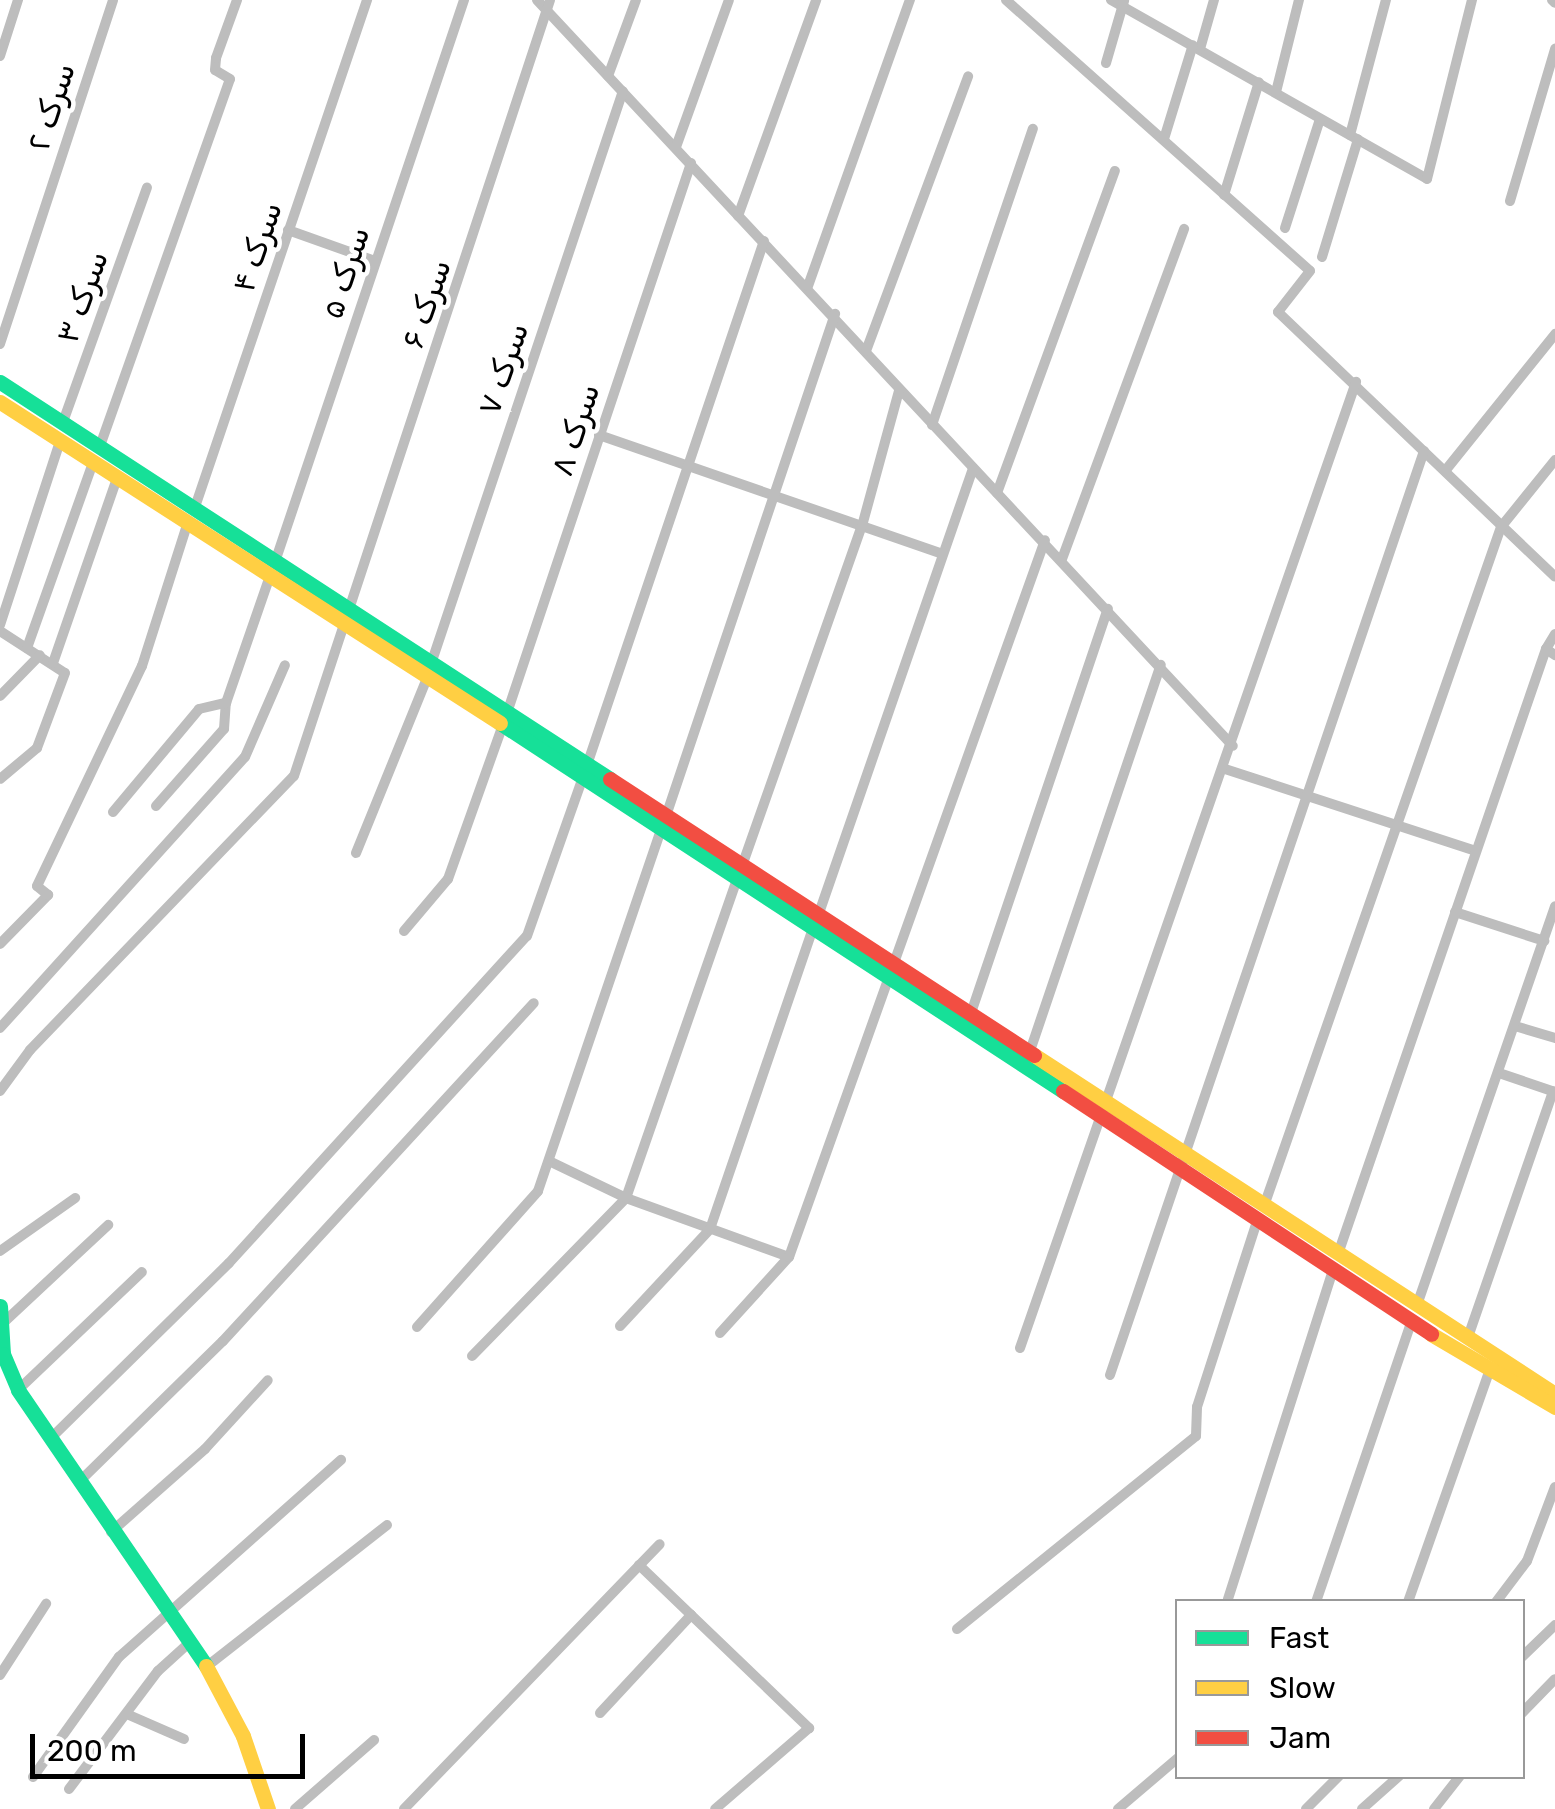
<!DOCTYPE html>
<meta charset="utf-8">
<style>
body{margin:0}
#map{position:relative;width:1555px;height:1809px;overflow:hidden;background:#fff;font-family:Rubik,"Noto Naskh Arabic",sans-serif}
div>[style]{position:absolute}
.street>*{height:10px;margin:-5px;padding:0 5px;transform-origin:5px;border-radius:5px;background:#bdbdbd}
.fast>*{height:15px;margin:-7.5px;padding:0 7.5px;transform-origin:7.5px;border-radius:7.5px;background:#16e098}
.slow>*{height:15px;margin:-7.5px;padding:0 7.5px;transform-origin:7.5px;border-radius:7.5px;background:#ffcf43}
.jam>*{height:15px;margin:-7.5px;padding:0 7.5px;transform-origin:7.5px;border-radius:7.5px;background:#f24e42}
span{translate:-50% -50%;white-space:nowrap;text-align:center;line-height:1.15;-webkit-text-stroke:9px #fff;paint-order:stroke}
.street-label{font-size:32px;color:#000}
.legend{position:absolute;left:1175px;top:1599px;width:350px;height:180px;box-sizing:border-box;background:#fff;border:2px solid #999;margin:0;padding:12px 18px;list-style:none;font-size:30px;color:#000}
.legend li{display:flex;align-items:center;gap:20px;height:50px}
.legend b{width:50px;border:2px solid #999}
.scale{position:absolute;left:30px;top:1734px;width:275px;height:45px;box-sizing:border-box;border:5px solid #000;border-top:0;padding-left:12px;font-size:30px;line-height:35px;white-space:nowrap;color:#000;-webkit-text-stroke:8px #fff;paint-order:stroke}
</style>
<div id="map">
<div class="street">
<div style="left:537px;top:0;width:1020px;rotate:46.99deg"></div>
<div style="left:1006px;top:0;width:407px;rotate:41.7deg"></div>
<div style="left:1310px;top:271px;width:52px;rotate:128deg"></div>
<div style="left:1278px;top:312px;width:383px;rotate:43.7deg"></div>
<div style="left:1111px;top:0;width:363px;rotate:29.5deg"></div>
<div style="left:1427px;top:179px;width:185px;rotate:-75.9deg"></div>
<div style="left:1552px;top:0;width:4px;rotate:45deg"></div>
<div style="left:1200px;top:49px;width:51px;rotate:-74.1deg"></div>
<div style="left:0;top:56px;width:59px;rotate:-72.2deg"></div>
<div style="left:1106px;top:63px;width:65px;rotate:-73.8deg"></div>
<div style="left:608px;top:76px;width:81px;rotate:-69.8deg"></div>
<div style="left:1276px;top:92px;width:95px;rotate:-76deg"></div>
<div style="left:1350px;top:135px;width:140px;rotate:-75.1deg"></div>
<div style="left:1164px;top:139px;width:98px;rotate:-72.9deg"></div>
<div style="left:676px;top:147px;width:156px;rotate:-70.2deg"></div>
<div style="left:1224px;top:195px;width:118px;rotate:-72.8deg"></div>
<div style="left:1510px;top:201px;width:159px;rotate:-73.5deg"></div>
<div style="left:738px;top:216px;width:230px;rotate:-70.1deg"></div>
<div style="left:1285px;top:228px;width:114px;rotate:-72.2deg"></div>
<div style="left:288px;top:230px;width:92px;rotate:19.6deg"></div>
<div style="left:1322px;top:257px;width:123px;rotate:-73deg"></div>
<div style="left:808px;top:286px;width:304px;rotate:-70.4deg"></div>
<div style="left:0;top:344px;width:362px;rotate:-71.8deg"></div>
<div style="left:866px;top:351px;width:293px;rotate:-69.6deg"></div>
<div style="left:63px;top:422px;width:249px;rotate:-70.3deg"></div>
<div style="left:932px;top:425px;width:313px;rotate:-71.2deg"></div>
<div style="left:599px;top:435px;width:363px;rotate:19.1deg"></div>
<div style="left:100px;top:446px;width:389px;rotate:-70.5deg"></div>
<div style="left:230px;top:79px;width:17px;rotate:-149deg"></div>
<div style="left:215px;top:70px;width:12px;rotate:-85deg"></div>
<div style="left:216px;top:58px;width:62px;rotate:-70.1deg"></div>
<div style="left:1445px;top:471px;width:176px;rotate:-51.2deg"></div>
<div style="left:997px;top:493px;width:343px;rotate:-69.9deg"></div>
<div style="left:194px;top:510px;width:539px;rotate:-71.26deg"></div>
<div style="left:1062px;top:559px;width:352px;rotate:-69.7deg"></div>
<div style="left:275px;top:562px;width:593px;rotate:-71.41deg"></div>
<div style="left:0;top:625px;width:194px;rotate:-71.9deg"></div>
<div style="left:0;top:631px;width:77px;rotate:32.9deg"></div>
<div style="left:65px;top:673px;width:80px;rotate:110.5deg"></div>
<div style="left:37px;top:748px;width:48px;rotate:140deg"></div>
<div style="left:1555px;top:634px;width:17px;rotate:121deg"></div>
<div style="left:1546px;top:649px;width:11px;rotate:34deg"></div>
<div style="left:27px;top:648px;width:196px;rotate:-70.4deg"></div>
<div style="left:53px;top:663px;width:196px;rotate:-70.9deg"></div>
<div style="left:431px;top:664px;width:604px;rotate:-71.48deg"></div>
<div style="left:0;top:696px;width:57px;rotate:-45.7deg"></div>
<div style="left:507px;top:713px;width:580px;rotate:-71.5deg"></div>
<div style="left:587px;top:765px;width:553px;rotate:-71.34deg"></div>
<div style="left:1225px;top:769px;width:264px;rotate:18.1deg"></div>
<div style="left:156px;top:806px;width:103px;rotate:-48.6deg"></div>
<div style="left:224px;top:729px;width:26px;rotate:-86deg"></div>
<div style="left:226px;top:703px;width:131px;rotate:-70.9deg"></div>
<div style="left:113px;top:812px;width:134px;rotate:-50.1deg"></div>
<div style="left:199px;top:709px;width:28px;rotate:-13deg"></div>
<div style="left:666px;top:816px;width:530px;rotate:-71.39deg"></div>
<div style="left:356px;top:853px;width:189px;rotate:-67.9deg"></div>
<div style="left:742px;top:866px;width:361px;rotate:-70.6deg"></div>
<div style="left:862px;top:526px;width:140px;rotate:-74.7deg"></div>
<div style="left:1455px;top:912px;width:94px;rotate:18deg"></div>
<div style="left:818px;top:916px;width:474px;rotate:-70.9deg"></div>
<div style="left:404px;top:931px;width:68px;rotate:-49.8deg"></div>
<div style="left:448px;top:879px;width:161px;rotate:-70.4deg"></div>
<div style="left:0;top:944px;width:69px;rotate:-45.6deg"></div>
<div style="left:48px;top:895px;width:14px;rotate:-141deg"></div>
<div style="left:37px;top:886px;width:244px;rotate:-64.5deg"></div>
<div style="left:142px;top:666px;width:148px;rotate:-72.3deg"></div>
<div style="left:970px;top:1016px;width:430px;rotate:-71.3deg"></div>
<div style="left:1515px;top:1026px;width:42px;rotate:16.7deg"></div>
<div style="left:0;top:1028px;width:365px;rotate:-47.9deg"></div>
<div style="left:245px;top:757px;width:100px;rotate:-66.5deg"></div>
<div style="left:1028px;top:1057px;width:414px;rotate:-71.3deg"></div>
<div style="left:1499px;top:1073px;width:59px;rotate:18.7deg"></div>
<div style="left:0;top:1091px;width:51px;rotate:-53.8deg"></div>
<div style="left:30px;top:1050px;width:380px;rotate:-46.1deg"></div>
<div style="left:294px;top:776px;width:817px;rotate:-71.74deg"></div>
<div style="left:549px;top:1161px;width:85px;rotate:25.7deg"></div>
<div style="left:626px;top:1198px;width:173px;rotate:19.9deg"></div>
<div style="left:1264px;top:1206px;width:719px;rotate:-70.76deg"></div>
<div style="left:1501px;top:527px;width:86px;rotate:-51.1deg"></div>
<div style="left:0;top:1251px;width:92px;rotate:-35.2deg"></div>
<div style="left:1338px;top:1254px;width:640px;rotate:-71.03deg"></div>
<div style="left:1417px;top:1305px;width:422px;rotate:-70.9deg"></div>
<div style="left:3px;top:1323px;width:144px;rotate:-43deg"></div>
<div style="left:620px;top:1326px;width:132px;rotate:-47.1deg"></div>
<div style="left:710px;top:1229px;width:317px;rotate:-71.1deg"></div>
<div style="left:417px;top:1327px;width:182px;rotate:-48.3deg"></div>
<div style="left:538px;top:1191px;width:385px;rotate:-71.2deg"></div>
<div style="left:720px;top:1333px;width:103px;rotate:-47.8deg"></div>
<div style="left:789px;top:1257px;width:761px;rotate:-70.35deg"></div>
<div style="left:1468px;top:1337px;width:260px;rotate:-70.9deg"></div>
<div style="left:1020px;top:1348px;width:1023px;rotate:-70.82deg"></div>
<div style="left:472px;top:1356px;width:221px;rotate:-45.7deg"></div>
<div style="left:626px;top:1198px;width:340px;rotate:-70.8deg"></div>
<div style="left:1110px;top:1375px;width:976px;rotate:-71.23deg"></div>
<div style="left:18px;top:1390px;width:171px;rotate:-43.6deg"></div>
<div style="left:52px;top:1437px;width:248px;rotate:-44.5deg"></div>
<div style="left:229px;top:1263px;width:442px;rotate:-47.7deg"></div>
<div style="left:527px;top:936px;width:169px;rotate:-70.6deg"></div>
<div style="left:82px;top:1479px;width:197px;rotate:-44.4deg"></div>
<div style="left:223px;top:1341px;width:459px;rotate:-47.4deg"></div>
<div style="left:111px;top:1532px;width:125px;rotate:-41.4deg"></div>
<div style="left:205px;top:1449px;width:93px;rotate:-47.6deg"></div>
<div style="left:639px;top:1565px;width:236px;rotate:43.8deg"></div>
<div style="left:809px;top:1728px;width:124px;rotate:139.2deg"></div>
<div style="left:1228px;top:1599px;width:346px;rotate:-72.3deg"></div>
<div style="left:1316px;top:1602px;width:298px;rotate:-71.2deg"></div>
<div style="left:1408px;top:1602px;width:244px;rotate:-70.6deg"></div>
<div style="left:1496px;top:1602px;width:51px;rotate:-52.9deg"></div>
<div style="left:1527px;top:1561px;width:79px;rotate:-69.3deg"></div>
<div style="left:957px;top:1629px;width:307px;rotate:-38.9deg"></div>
<div style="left:1196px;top:1436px;width:29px;rotate:-88deg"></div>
<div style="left:1197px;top:1407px;width:195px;rotate:-72.1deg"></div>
<div style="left:1522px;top:1657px;width:46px;rotate:-44.1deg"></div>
<div style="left:206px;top:1667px;width:230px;rotate:-38.1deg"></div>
<div style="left:0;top:1675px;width:85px;rotate:-57.1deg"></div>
<div style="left:600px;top:1713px;width:134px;rotate:-47.1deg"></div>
<div style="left:1522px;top:1713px;width:47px;rotate:-45.9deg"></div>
<div style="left:129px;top:1715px;width:60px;rotate:23.6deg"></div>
<div style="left:33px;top:1777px;width:148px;rotate:-54.4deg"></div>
<div style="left:119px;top:1657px;width:297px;rotate:-41.6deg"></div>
<div style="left:69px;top:1789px;width:148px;rotate:-53deg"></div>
<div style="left:158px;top:1671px;width:43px;rotate:-42.2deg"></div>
<div style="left:295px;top:1809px;width:105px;rotate:-41.1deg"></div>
<div style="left:404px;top:1809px;width:368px;rotate:-46deg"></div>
<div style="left:1118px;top:1809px;width:79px;rotate:-40.4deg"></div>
<div style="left:1306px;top:1809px;width:47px;rotate:-45deg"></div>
<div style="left:1362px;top:1809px;width:50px;rotate:-41.7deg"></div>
<div style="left:1434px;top:1809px;width:42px;rotate:-51.8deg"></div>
</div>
<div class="fast">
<div style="left:0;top:382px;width:728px;rotate:33.06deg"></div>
<div style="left:500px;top:723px;width:673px;rotate:33.17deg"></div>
<div style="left:0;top:1306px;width:48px;rotate:86.4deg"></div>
<div style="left:3px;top:1354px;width:39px;rotate:67deg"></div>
<div style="left:18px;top:1390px;width:334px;rotate:55.7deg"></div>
</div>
<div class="slow">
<div style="left:0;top:402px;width:594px;rotate:32.7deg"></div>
<div style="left:1034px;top:1055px;width:622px;rotate:33.05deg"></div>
<div style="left:1431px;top:1334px;width:144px;rotate:30.5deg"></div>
<div style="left:206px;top:1666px;width:79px;rotate:62.1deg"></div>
<div style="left:243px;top:1736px;width:77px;rotate:71.1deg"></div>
</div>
<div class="jam">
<div style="left:610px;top:779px;width:506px;rotate:33.06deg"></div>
<div style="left:1063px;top:1091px;width:441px;rotate:33.4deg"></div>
</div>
<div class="street-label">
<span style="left:51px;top:107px;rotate:-72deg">سرک ۲</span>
<span style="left:257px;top:247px;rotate:-71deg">سرک ۴</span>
<span style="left:345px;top:273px;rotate:-72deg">سرک ۵</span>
<span style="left:82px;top:297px;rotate:-70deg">سرک ۳</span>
<span style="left:426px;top:304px;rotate:-71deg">سرک ۶</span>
<span style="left:503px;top:369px;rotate:-71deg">سرک ۷</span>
<span style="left:575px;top:430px;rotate:-72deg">سرک ۸</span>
</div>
<ul class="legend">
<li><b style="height:12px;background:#16e098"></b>Fast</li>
<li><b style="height:12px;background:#ffcf43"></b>Slow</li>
<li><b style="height:12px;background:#f24e42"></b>Jam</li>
</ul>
<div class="scale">200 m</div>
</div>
